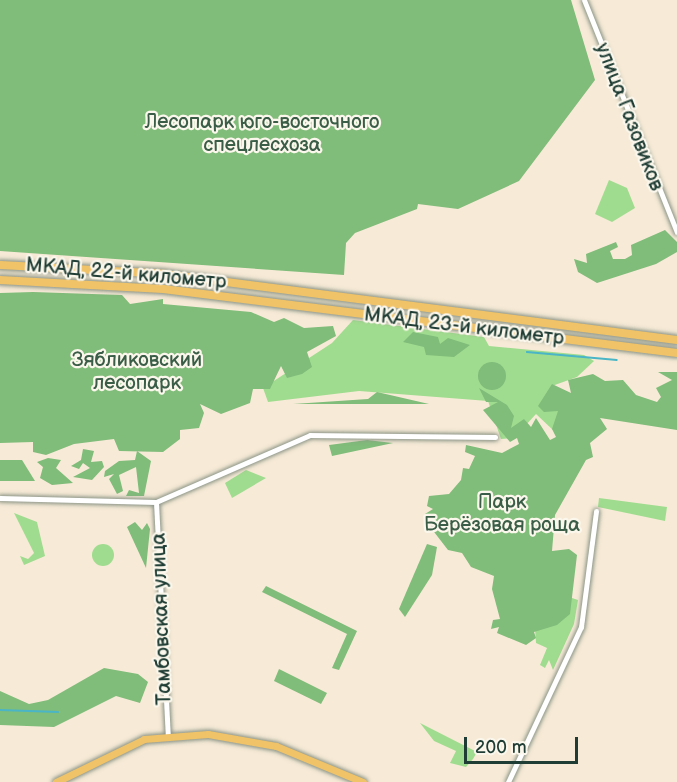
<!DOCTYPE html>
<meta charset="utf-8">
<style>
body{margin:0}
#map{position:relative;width:677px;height:782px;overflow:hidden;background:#f7ebd7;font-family:"Balsamiq Sans",sans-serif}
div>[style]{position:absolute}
.green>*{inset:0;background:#a0dc8f}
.round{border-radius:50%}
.forest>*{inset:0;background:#80bc7a}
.stream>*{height:1.5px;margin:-0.75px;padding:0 0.75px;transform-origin:0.75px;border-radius:0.75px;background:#49b5c6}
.roads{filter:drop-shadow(0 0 2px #8b9486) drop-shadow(0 0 2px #8b9486)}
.minor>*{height:5px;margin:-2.5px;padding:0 2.5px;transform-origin:2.5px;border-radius:2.5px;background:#fff}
.major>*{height:7px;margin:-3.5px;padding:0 3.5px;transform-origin:3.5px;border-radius:3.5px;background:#f0c369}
.highway>*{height:8px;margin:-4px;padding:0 4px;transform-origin:4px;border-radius:4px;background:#f0c369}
span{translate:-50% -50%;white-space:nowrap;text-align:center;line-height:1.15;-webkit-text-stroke:4.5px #fbf7ec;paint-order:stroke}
.street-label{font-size:20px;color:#1f3d34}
.park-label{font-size:20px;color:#395d46}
.scale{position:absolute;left:464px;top:737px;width:114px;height:27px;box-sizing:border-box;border:3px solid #1f3d34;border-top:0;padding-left:8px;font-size:18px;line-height:21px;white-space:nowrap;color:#1f3d34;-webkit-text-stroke:4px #fbf7ec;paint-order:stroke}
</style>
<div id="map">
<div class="green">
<div style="clip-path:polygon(609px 180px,627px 188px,635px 208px,612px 222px,595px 214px)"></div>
<div style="clip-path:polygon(353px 320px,484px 337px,489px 346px,584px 355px,594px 361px,577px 377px,552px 386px,549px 409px,559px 408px,554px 431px,536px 414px,514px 438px,501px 439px,488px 401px,359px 391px,268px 402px,263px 388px,332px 343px)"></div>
<div style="clip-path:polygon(246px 470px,266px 478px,232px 498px,225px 483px)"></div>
<div style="clip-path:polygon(599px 498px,667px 507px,665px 521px,598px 507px)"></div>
<div style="clip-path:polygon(14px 513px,37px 522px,45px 556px,24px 565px,20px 556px,28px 559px,34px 553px)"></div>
<div class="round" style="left:92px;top:544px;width:22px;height:22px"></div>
<div style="clip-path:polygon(566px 596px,578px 600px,574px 624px,553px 670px,549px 660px,545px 668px,540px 665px,547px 648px,536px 643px,535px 628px,562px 614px)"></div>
<div style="clip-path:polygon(420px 723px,477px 752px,473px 759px,466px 767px,450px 763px,456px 751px,434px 741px)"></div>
</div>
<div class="forest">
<div style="clip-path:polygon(0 0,571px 0,595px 80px,519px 181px,458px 209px,418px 204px,417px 209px,355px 233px,346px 243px,344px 275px,0 251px)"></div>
<div style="clip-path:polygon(665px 230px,677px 242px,677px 252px,656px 264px,597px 283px,578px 272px,574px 259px,587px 263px,586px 254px,616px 242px,618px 247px,610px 251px,613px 259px,625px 259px,632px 255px,631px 245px)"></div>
<div style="clip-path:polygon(33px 292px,122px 295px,130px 304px,163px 299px,163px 304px,251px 312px,274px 322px,284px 318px,304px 328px,333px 326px,336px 336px,307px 352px,312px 367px,302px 374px,287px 378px,281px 366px,270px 389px,253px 389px,250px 403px,221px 414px,200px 404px,204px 413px,199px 428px,180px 430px,180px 439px,163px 452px,119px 451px,114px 439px,74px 444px,46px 455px,33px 452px,33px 442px,0 443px,0 293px)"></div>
<div style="clip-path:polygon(413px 332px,438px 337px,440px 344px,448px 338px,470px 345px,454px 357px,426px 355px,424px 347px,403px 342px)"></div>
<div class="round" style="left:478px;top:362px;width:28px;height:28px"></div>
<div style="clip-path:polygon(658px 372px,677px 372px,677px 430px,600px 418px,607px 429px,590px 443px,593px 457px,586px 460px,555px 515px,552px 551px,569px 549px,577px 555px,570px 614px,557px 625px,534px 632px,536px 638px,526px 645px,497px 633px,499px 627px,491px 629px,493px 620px,500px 619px,492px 589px,494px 576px,471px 567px,462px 553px,448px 550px,431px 528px,434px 515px,425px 514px,433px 509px,427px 506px,429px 496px,449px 494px,461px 480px,463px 468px,469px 469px,475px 456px,465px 452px,466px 445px,502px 453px,519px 444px,517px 438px,510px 442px,483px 410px,498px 402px,486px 402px,479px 388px,507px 405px,514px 416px,511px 428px,524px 419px,531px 427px,536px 418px,550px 440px,556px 437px,552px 429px,558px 411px,544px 412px,538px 406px,552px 384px,571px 393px,568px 380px,593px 374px,605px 381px,623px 380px,636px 395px,657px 402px,661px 397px,656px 388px,672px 380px)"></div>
<div style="clip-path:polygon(377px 392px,429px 404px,293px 404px,368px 399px)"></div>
<div style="clip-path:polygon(367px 440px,393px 443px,332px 456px,329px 445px)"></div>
<div style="clip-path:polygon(83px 449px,94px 451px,91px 462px,102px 461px,104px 467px,92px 480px,73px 477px,90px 468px,83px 463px,79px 469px,71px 466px,81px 460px)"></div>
<div style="clip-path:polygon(137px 451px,151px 461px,144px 496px,126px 496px,129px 490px,139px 493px,136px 467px,119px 475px,123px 491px,117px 494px,109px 479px,114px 474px,104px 477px,105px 471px,119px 461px,135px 460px)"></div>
<div style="clip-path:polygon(48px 458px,61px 460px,56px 468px,73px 483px,52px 485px,40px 478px,43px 467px,37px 462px)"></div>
<div style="clip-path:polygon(0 460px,22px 460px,35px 481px,0 481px)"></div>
<div style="clip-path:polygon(135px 522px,142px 530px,147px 523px,150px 529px,146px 568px,127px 527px)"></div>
<div style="clip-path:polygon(427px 544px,437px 547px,432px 575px,405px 617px,399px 609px)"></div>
<div style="clip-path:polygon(266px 586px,357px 631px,339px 670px,332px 668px,347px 634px,262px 592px)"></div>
<div style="clip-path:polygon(104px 668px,138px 674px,148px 682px,140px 703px,116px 696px,54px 727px,0 725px,0 691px,29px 704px,48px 700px)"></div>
<div style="clip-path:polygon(279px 669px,327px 693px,321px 704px,274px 681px)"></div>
</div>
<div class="stream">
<div style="left:527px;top:352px;width:90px;rotate:5.1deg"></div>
<div style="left:0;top:710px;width:58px;rotate:2deg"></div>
</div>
<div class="roads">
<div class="minor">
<div style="left:584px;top:0;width:250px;rotate:68.2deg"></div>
<div style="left:0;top:498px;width:156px;rotate:1.5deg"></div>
<div style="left:156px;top:502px;width:168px;rotate:-23.5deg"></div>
<div style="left:310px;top:435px;width:185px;rotate:0.6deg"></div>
<div style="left:156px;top:502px;width:234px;rotate:87.1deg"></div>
<div style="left:508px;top:782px;width:171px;rotate:-64.8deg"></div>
<div style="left:581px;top:627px;width:117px;rotate:-82.6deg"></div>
</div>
<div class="major">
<div style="left:56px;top:782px;width:98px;rotate:-26deg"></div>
<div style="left:144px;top:739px;width:64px;rotate:-4.5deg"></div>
<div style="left:208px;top:734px;width:69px;rotate:10deg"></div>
<div style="left:276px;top:746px;width:94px;rotate:22.5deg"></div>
</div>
<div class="highway">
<div style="left:0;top:265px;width:164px;rotate:3.1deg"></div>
<div style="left:164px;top:274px;width:517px;rotate:7.33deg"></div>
<div style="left:0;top:280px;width:163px;rotate:3.2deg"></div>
<div style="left:163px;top:289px;width:518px;rotate:7.1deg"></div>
</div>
</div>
<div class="street-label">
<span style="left:629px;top:117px;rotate:69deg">улица Газовиков</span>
<span style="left:126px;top:274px;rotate:5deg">МКАД, 22-й километр</span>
<span style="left:464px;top:327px;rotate:7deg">МКАД, 23-й километр</span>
<span style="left:162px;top:619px;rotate:-92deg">Тамбовская улица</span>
</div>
<div class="park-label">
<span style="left:262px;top:134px">Лесопарк юго-восточного<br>спецлесхоза</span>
<span style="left:137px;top:372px">Зябликовский<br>лесопарк</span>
<span style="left:502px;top:514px">Парк<br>Берёзовая роща</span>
</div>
<div class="scale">200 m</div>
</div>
